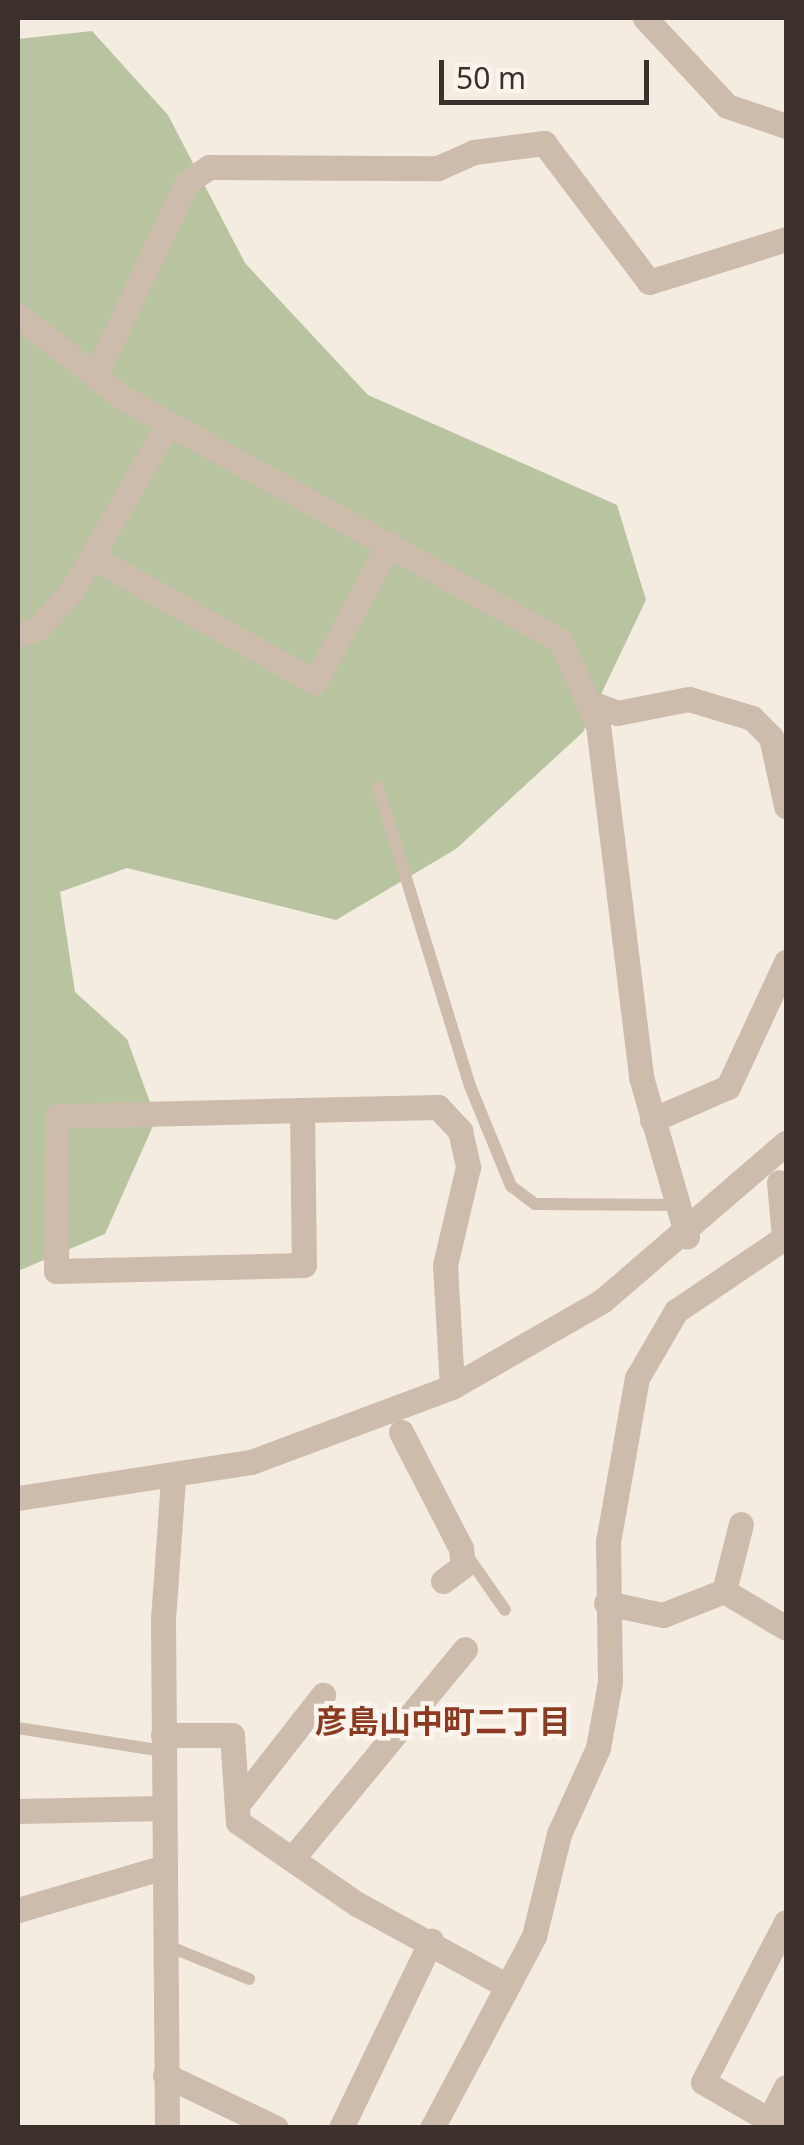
<!DOCTYPE html>
<meta charset="utf-8">
<style>
body{margin:0}
#map{position:relative;width:804px;height:2145px;overflow:hidden;background:#f4ebe1;font-family:"Noto Sans","Noto Sans JP",sans-serif}
div>[style]{position:absolute}
.green>*{inset:0;background:#b8c4a0}
.service>*{height:12px;margin:-6px;padding:0 6px;transform-origin:6px;border-radius:6px;background:#cdbbac}
.minor>*{height:25px;margin:-12.5px;padding:0 12.5px;transform-origin:12.5px;border-radius:12.5px;background:#cdbbac}
.tertiary>*{height:25px;margin:-12.5px;padding:0 12.5px;transform-origin:12.5px;border-radius:12.5px;background:#cdbbac}
span{translate:-50% -50%;white-space:nowrap;text-align:center;line-height:1.15;-webkit-text-stroke:9px #fbf5ee;paint-order:stroke}
.neighbourhood-label{font-size:32px;color:#8c3b22;font-weight:700}
.frame{position:absolute;inset:0;border:20px solid #3b302b;pointer-events:none}
.scale{position:absolute;left:439px;top:60px;width:210px;height:45px;box-sizing:border-box;border:5px solid #3b302b;border-top:0;padding-left:12px;font-size:30px;line-height:35px;white-space:nowrap;color:#3b302b;-webkit-text-stroke:8px #fbf5ee;paint-order:stroke}
</style>
<div id="map">
<div class="green">
<div style="clip-path:polygon(92px 31px,168px 115px,245px 263px,368px 395px,617px 505px,646px 600px,583px 732px,456px 849px,336px 920px,127px 868px,60px 892px,75px 992px,127px 1039px,156px 1119px,105px 1234px,18px 1271px,18px 39px)"></div>
</div>
<div class="service">
<div style="left:378px;top:787px;width:313px;rotate:72.9deg"></div>
<div style="left:470px;top:1086px;width:108px;rotate:67.7deg"></div>
<div style="left:511px;top:1186px;width:30px;rotate:37deg"></div>
<div style="left:535px;top:1204px;width:143px;rotate:0.4deg"></div>
<div style="left:466px;top:1554px;width:68px;rotate:55.1deg"></div>
<div style="left:18px;top:1728px;width:147px;rotate:9deg"></div>
<div style="left:163px;top:1944px;width:93px;rotate:22.1deg"></div>
</div>
<div class="minor">
<div style="left:645px;top:18px;width:120px;rotate:47deg"></div>
<div style="left:727px;top:106px;width:62px;rotate:18.7deg"></div>
<div style="left:18px;top:315px;width:134px;rotate:38.3deg"></div>
<div style="left:123px;top:398px;width:500px;rotate:29deg"></div>
<div style="left:560px;top:640px;width:93px;rotate:65.9deg"></div>
<div style="left:598px;top:725px;width:355px;rotate:83deg"></div>
<div style="left:641px;top:1077px;width:166px;rotate:73.9deg"></div>
<div style="left:98px;top:370px;width:208px;rotate:-64.7deg"></div>
<div style="left:187px;top:182px;width:27px;rotate:-34deg"></div>
<div style="left:209px;top:167px;width:229px;rotate:0.3deg"></div>
<div style="left:438px;top:168px;width:39px;rotate:-24deg"></div>
<div style="left:474px;top:152px;width:71px;rotate:-7.3deg"></div>
<div style="left:544px;top:143px;width:174px;rotate:52.9deg"></div>
<div style="left:649px;top:282px;width:144px;rotate:-17.4deg"></div>
<div style="left:92px;top:557px;width:256px;rotate:29.3deg"></div>
<div style="left:315px;top:682px;width:157px;rotate:-61.8deg"></div>
<div style="left:18px;top:635px;width:21px;rotate:-19deg"></div>
<div style="left:38px;top:628px;width:52px;rotate:-48.1deg"></div>
<div style="left:73px;top:589px;width:190px;rotate:-60.1deg"></div>
<div style="left:594px;top:704px;width:25px;rotate:21deg"></div>
<div style="left:617px;top:713px;width:73px;rotate:-11deg"></div>
<div style="left:689px;top:699px;width:66px;rotate:16.8deg"></div>
<div style="left:752px;top:718px;width:27px;rotate:45deg"></div>
<div style="left:771px;top:737px;width:71px;rotate:77.7deg"></div>
<div style="left:302px;top:1110px;width:155px;rotate:89.3deg"></div>
<div style="left:304px;top:1265px;width:248px;rotate:178.6deg"></div>
<div style="left:56px;top:1271px;width:155px;rotate:-89.6deg"></div>
<div style="left:57px;top:1116px;width:245px;rotate:-1.4deg"></div>
<div style="left:302px;top:1110px;width:136px;rotate:-1.3deg"></div>
<div style="left:438px;top:1107px;width:33px;rotate:47deg"></div>
<div style="left:460px;top:1131px;width:37px;rotate:77deg"></div>
<div style="left:468px;top:1167px;width:101px;rotate:103.2deg"></div>
<div style="left:445px;top:1265px;width:122px;rotate:86.7deg"></div>
<div style="left:652px;top:1120px;width:83px;rotate:-23.5deg"></div>
<div style="left:728px;top:1087px;width:138px;rotate:-65.1deg"></div>
<div style="left:401px;top:1432px;width:131px;rotate:62.7deg"></div>
<div style="left:461px;top:1548px;width:18px;rotate:84deg"></div>
<div style="left:463px;top:1566px;width:25px;rotate:143deg"></div>
<div style="left:724px;top:1591px;width:69px;rotate:-75.8deg"></div>
<div style="left:606px;top:1603px;width:58px;rotate:11.9deg"></div>
<div style="left:663px;top:1615px;width:66px;rotate:-21.5deg"></div>
<div style="left:724px;top:1591px;width:72px;rotate:30.8deg"></div>
<div style="left:163px;top:1735px;width:69px"></div>
<div style="left:232px;top:1735px;width:87px;rotate:86.1deg"></div>
<div style="left:238px;top:1822px;width:145px;rotate:34.6deg"></div>
<div style="left:357px;top:1904px;width:167px;rotate:28.6deg"></div>
<div style="left:237px;top:1805px;width:140px;rotate:-52deg"></div>
<div style="left:18px;top:1811px;width:144px;rotate:-1.2deg"></div>
<div style="left:292px;top:1859px;width:272px;rotate:-50.5deg"></div>
<div style="left:18px;top:1910px;width:149px;rotate:-16.4deg"></div>
<div style="left:165px;top:2075px;width:123px;rotate:25.5deg"></div>
<div style="left:167px;top:2128px;width:509px;rotate:-90.45deg"></div>
<div style="left:163px;top:1619px;width:141px;rotate:-85.9deg"></div>
<div style="left:341px;top:2128px;width:208px;rotate:-64.3deg"></div>
<div style="left:432px;top:2128px;width:217px;rotate:-62deg"></div>
<div style="left:534px;top:1936px;width:105px;rotate:-76.2deg"></div>
<div style="left:559px;top:1834px;width:94px;rotate:-65.6deg"></div>
<div style="left:598px;top:1748px;width:67px;rotate:-79.7deg"></div>
<div style="left:610px;top:1682px;width:140px;rotate:-90.8deg"></div>
<div style="left:608px;top:1542px;width:167px;rotate:-80deg"></div>
<div style="left:637px;top:1378px;width:78px;rotate:-59.8deg"></div>
<div style="left:676px;top:1311px;width:130px;rotate:-34.1deg"></div>
<div style="left:784px;top:1238px;width:56px;rotate:-95.1deg"></div>
<div style="left:765px;top:2128px;width:46px;rotate:-62.9deg"></div>
<div style="left:783px;top:2128px;width:92px;rotate:-150.1deg"></div>
<div style="left:703px;top:2082px;width:180px;rotate:-62.6deg"></div>
</div>
<div class="tertiary">
<div style="left:18px;top:1498px;width:236px;rotate:-8.8deg"></div>
<div style="left:251px;top:1462px;width:215px;rotate:-20.5deg"></div>
<div style="left:452px;top:1387px;width:173px;rotate:-29.8deg"></div>
<div style="left:602px;top:1301px;width:243px;rotate:-40.7deg"></div>
</div>
<div class="neighbourhood-label">
<span style="left:443px;top:1721px">彦島山中町二丁目</span>
</div>
<div class="frame"></div>
<div class="scale">50 m</div>
</div>
